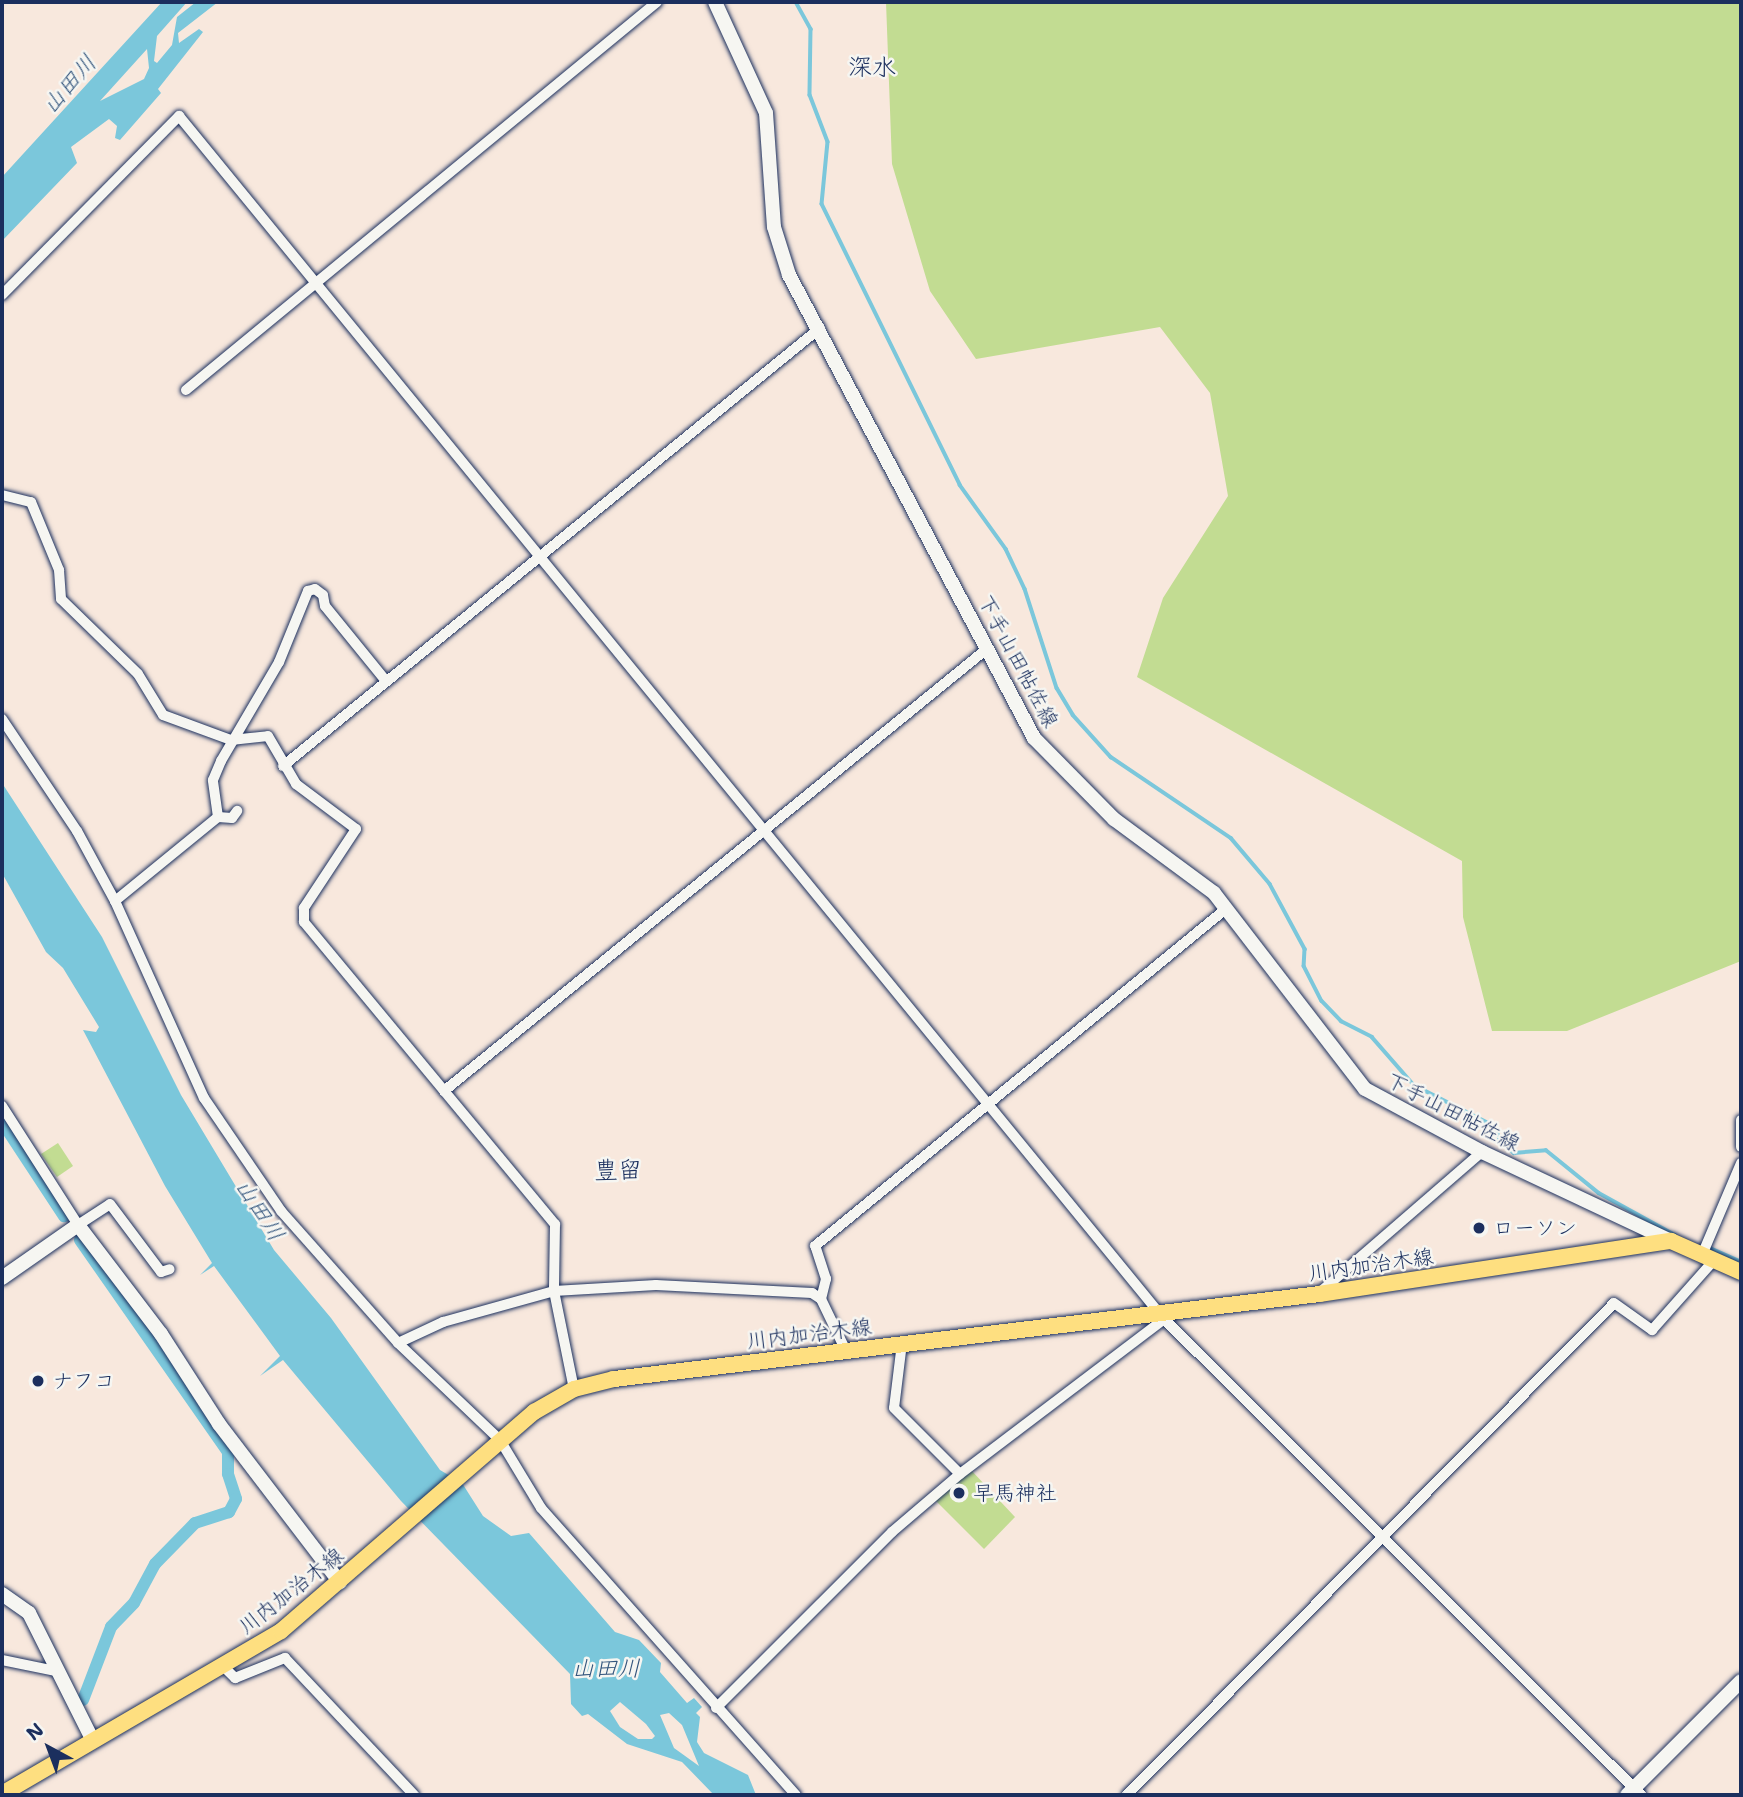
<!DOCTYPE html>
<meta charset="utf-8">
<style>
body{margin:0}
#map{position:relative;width:1743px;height:1797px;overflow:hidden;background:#f8e8dd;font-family:"Shantell Sans","Klee One",sans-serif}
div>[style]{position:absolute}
.green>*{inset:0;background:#c2dc92}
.water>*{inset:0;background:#7bc7db}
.stream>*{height:3.5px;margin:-1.75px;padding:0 1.75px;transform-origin:1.75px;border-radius:1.75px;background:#7bc7db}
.canal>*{height:12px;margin:-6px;padding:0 6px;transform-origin:6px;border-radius:6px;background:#7bc7db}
.roads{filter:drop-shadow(0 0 2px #1b2f5e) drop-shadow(0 0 2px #1b2f5e)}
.street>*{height:10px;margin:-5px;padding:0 5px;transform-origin:5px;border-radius:5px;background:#f6f6f2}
.secondary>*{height:14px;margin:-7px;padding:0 7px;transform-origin:7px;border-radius:7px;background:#f6f6f2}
.primary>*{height:16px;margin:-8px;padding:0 8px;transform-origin:8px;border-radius:8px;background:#fedf80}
.dots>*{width:19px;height:19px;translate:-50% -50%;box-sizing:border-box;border:4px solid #f6f6f2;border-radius:50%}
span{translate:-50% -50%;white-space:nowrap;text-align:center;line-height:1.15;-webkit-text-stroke:5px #f6f6f2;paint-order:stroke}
.street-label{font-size:21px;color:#1b2f5e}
.poi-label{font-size:21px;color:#1b2f5e}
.left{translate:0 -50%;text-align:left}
.water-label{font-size:23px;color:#33557d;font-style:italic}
.quarter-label{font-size:24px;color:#1b2f5e}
.frame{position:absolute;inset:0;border:4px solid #1b2f5e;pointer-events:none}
.north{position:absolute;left:14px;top:1713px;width:70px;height:70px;-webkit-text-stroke:5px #f6f6f2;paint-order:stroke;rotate:319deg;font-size:19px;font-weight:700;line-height:28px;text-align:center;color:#1b2f5e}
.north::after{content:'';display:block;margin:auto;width:24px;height:32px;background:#1b2f5e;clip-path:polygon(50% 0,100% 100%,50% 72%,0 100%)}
</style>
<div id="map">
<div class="green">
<div style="clip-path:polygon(886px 2px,1741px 2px,1741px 961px,1567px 1031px,1492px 1031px,1463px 917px,1462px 861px,1137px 677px,1163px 598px,1228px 496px,1210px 393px,1160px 327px,976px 359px,930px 291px,892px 164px)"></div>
<div style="clip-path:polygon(58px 1143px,73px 1166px,57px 1177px,41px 1154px)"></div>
<div style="clip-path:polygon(971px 1470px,1015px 1517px,984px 1549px,935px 1500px)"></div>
</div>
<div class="water">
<div style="clip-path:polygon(evenodd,162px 2px,187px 2px,157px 36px,154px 61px,157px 63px,172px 45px,177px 17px,196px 2px,218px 2px,178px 33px,179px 43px,199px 29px,203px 32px,158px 89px,161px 93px,120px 140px,115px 138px,117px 126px,109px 119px,71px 147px,77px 163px,2px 241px,2px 177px,162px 2px,147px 49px,149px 68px,144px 79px,100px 101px,147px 49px)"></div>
<div style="clip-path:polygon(evenodd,2px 783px,102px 937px,181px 1095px,274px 1250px,331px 1318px,440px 1470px,462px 1483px,483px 1516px,511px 1536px,529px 1533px,615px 1632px,639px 1640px,661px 1663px,660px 1672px,687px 1703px,694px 1698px,702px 1707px,696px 1713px,700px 1717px,697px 1742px,704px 1753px,748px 1775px,756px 1795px,714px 1795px,682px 1762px,627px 1744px,588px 1714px,582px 1716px,571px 1704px,570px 1674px,401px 1501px,283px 1360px,260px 1376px,280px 1356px,214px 1266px,200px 1275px,212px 1263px,165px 1186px,83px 1030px,96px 1032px,99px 1027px,63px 968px,46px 952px,2px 873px,2px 783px,620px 1702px,646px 1724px,655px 1736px,652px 1739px,638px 1739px,620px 1727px,610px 1711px,620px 1702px,2px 783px,669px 1713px,682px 1725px,699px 1766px,674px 1748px,660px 1715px,669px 1713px)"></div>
</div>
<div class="stream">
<div style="left:796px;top:2px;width:31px;rotate:61deg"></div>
<div style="left:811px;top:29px;width:66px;rotate:90.9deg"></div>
<div style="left:810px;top:95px;width:50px;rotate:69deg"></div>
<div style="left:828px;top:142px;width:62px;rotate:95.5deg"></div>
<div style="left:822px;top:204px;width:313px;rotate:63.8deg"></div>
<div style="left:960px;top:485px;width:79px;rotate:54.3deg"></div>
<div style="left:1006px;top:549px;width:44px;rotate:64.6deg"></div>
<div style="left:1025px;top:589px;width:104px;rotate:72.1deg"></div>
<div style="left:1057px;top:688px;width:31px;rotate:59deg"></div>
<div style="left:1073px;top:715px;width:57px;rotate:47.9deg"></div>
<div style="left:1111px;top:757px;width:145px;rotate:34deg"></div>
<div style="left:1231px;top:838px;width:60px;rotate:49.7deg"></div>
<div style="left:1270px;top:884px;width:74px;rotate:61.7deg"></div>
<div style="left:1305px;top:949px;width:17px;rotate:93deg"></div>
<div style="left:1304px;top:966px;width:39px;rotate:63deg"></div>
<div style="left:1322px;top:1001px;width:28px;rotate:46deg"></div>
<div style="left:1341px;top:1021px;width:35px;rotate:27deg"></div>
<div style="left:1372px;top:1037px;width:64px;rotate:48.8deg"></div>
<div style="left:1414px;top:1085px;width:92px;rotate:27.1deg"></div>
<div style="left:1496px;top:1127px;width:16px;rotate:72deg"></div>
<div style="left:1501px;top:1142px;width:17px;rotate:40deg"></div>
<div style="left:1514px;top:1153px;width:32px;rotate:-5deg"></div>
<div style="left:1546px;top:1150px;width:68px;rotate:39.1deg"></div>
<div style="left:1599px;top:1193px;width:87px;rotate:28.9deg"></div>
<div style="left:1708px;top:1247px;width:36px;rotate:24deg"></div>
</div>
<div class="canal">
<div style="left:2px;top:1122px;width:113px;rotate:56.6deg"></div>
<div style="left:80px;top:1240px;width:259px;rotate:55.1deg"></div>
<div style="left:228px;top:1452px;width:22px;rotate:90deg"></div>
<div style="left:228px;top:1474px;width:26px;rotate:72deg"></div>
<div style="left:236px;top:1499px;width:15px;rotate:118deg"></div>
<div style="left:229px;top:1512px;width:36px;rotate:162deg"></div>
<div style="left:195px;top:1523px;width:57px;rotate:134.3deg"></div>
<div style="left:155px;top:1564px;width:44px;rotate:118.3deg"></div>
<div style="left:134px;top:1603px;width:33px;rotate:134deg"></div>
<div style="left:111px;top:1627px;width:78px;rotate:111deg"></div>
</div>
<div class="roads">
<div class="street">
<div style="left:2px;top:295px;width:252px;rotate:-45.3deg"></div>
<div style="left:179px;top:116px;width:1555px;rotate:50.69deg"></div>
<div style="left:1164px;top:1319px;width:674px;rotate:44.94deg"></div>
<div style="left:186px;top:390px;width:610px;rotate:-39.48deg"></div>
<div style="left:2px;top:495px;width:30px;rotate:14deg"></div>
<div style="left:31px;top:502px;width:74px;rotate:67.6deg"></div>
<div style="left:59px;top:570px;width:29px;rotate:86deg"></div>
<div style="left:61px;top:599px;width:107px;rotate:44.2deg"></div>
<div style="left:138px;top:674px;width:48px;rotate:58.6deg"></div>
<div style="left:163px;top:715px;width:72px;rotate:20.2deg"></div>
<div style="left:231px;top:740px;width:37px;rotate:-6deg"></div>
<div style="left:268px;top:736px;width:56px;rotate:59.7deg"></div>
<div style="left:296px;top:784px;width:75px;rotate:36.9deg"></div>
<div style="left:356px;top:829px;width:95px;rotate:123.4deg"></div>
<div style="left:304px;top:908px;width:14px;rotate:90deg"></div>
<div style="left:304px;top:922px;width:393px;rotate:50.3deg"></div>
<div style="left:555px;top:1224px;width:67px;rotate:90.9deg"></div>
<div style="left:554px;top:1291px;width:100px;rotate:78.5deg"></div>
<div style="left:2px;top:719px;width:135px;rotate:56.2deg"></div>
<div style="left:77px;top:831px;width:80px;rotate:61.5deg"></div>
<div style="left:115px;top:901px;width:216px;rotate:65.7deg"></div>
<div style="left:204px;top:1098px;width:137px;rotate:55.7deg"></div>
<div style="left:281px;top:1211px;width:176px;rotate:48.4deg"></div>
<div style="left:398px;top:1343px;width:141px;rotate:43.6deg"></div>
<div style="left:500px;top:1440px;width:79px;rotate:58.9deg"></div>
<div style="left:541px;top:1508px;width:384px;rotate:48.4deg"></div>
<div style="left:283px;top:766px;width:693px;rotate:-39.2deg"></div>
<div style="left:218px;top:817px;width:14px;rotate:4deg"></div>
<div style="left:232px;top:818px;width:9px;rotate:-54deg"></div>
<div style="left:115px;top:901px;width:133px;rotate:-39.2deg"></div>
<div style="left:218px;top:817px;width:37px;rotate:-98deg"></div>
<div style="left:213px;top:780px;width:21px;rotate:-67deg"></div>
<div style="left:221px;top:761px;width:115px;rotate:-59.6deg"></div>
<div style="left:279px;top:662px;width:77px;rotate:-67.8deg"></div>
<div style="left:308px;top:591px;width:7px;rotate:-16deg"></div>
<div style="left:315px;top:589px;width:10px;rotate:37deg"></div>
<div style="left:323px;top:595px;width:11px;rotate:80deg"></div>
<div style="left:325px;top:606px;width:97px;rotate:50.9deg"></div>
<div style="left:444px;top:1091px;width:702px;rotate:-39.16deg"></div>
<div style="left:2px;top:1106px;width:141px;rotate:57.4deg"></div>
<div style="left:78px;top:1225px;width:38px;rotate:-33deg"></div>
<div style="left:110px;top:1204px;width:85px;rotate:53.1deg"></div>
<div style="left:161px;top:1272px;width:9px;rotate:-18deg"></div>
<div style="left:1741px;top:1120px;width:27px;rotate:90deg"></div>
<div style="left:1702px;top:1255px;width:100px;rotate:-67deg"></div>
<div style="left:1319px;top:1293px;width:216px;rotate:-40.9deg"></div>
<div style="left:821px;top:1299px;width:21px;rotate:-76deg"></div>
<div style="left:826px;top:1279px;width:35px;rotate:-108deg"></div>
<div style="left:815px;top:1246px;width:533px;rotate:-39.37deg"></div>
<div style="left:398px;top:1343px;width:50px;rotate:-25deg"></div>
<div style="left:443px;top:1322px;width:115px;rotate:-15.6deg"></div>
<div style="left:554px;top:1291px;width:102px;rotate:-3.4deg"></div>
<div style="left:656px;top:1285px;width:156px;rotate:2.9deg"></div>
<div style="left:812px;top:1293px;width:11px;rotate:34deg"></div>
<div style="left:821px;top:1299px;width:58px;rotate:64.3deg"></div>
<div style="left:902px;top:1343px;width:65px;rotate:97deg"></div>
<div style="left:894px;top:1408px;width:93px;rotate:45deg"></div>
<div style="left:2px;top:1660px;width:59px;rotate:11.7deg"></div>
<div style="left:224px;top:1667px;width:16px;rotate:45deg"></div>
<div style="left:235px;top:1678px;width:54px;rotate:-21.8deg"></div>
<div style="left:285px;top:1658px;width:188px;rotate:46.7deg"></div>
<div style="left:716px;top:1708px;width:249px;rotate:-45deg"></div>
<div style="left:892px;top:1532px;width:89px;rotate:-40.5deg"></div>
<div style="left:960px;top:1474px;width:256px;rotate:-37.2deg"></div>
<div style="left:1127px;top:1795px;width:692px;rotate:-45.29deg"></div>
<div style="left:1614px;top:1303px;width:47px;rotate:35.4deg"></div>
<div style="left:1652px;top:1330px;width:95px;rotate:-48.4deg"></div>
</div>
<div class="secondary">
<div style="left:715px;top:2px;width:122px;rotate:65.3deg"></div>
<div style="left:766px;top:113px;width:114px;rotate:86deg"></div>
<div style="left:774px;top:227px;width:50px;rotate:72.6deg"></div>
<div style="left:789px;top:275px;width:524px;rotate:62.11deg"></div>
<div style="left:1034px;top:738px;width:114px;rotate:45.4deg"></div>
<div style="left:1114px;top:819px;width:124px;rotate:36.5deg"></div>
<div style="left:1214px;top:893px;width:247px;rotate:52.4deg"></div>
<div style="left:1365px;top:1089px;width:133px;rotate:28.3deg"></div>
<div style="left:1482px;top:1152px;width:209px;rotate:25.2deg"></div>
<div style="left:2px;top:1278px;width:93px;rotate:-34.9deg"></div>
<div style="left:78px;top:1225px;width:137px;rotate:52.7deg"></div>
<div style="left:161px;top:1334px;width:107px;rotate:57.2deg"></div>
<div style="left:219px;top:1424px;width:199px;rotate:52.6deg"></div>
<div style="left:2px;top:1594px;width:33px;rotate:35deg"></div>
<div style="left:29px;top:1613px;width:143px;rotate:63.4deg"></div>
<div style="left:1627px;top:1795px;width:161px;rotate:-45deg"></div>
</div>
<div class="primary">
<div style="left:2px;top:1794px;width:323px;rotate:-30.3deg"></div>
<div style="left:281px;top:1631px;width:335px;rotate:-40.9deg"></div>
<div style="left:534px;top:1412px;width:46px;rotate:-29.9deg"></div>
<div style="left:574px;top:1389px;width:41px;rotate:-14deg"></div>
<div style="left:614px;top:1379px;width:710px;rotate:-6.87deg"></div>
<div style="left:1319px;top:1294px;width:356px;rotate:-8.6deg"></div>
<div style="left:1671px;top:1241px;width:77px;rotate:23.9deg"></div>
</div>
</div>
<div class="dots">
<div style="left:1479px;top:1228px;background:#1b2f5e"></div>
<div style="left:38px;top:1381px;background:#1b2f5e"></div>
<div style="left:959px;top:1493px;background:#1b2f5e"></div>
</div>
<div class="street-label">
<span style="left:1018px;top:661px;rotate:62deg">下手山田帖佐線</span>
<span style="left:1453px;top:1112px;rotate:27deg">下手山田帖佐線</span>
<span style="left:1371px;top:1265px;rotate:-8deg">川内加治木線</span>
<span style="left:809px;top:1334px;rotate:-7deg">川内加治木線</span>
<span style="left:291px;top:1591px;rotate:-38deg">川内加治木線</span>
</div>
<div class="poi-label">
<span class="left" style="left:1493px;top:1228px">ローソン</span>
<span class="left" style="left:52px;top:1381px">ナフコ</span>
<span class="left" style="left:973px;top:1493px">早馬神社</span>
</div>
<div class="water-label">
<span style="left:69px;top:84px;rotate:-49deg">山田川</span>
<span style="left:260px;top:1210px;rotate:57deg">山田川</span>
<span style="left:606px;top:1668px">山田川</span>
</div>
<div class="quarter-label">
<span style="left:872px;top:68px">深水</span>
<span style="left:618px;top:1171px">豊留</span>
</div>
<div class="frame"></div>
<div class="north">N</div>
</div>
